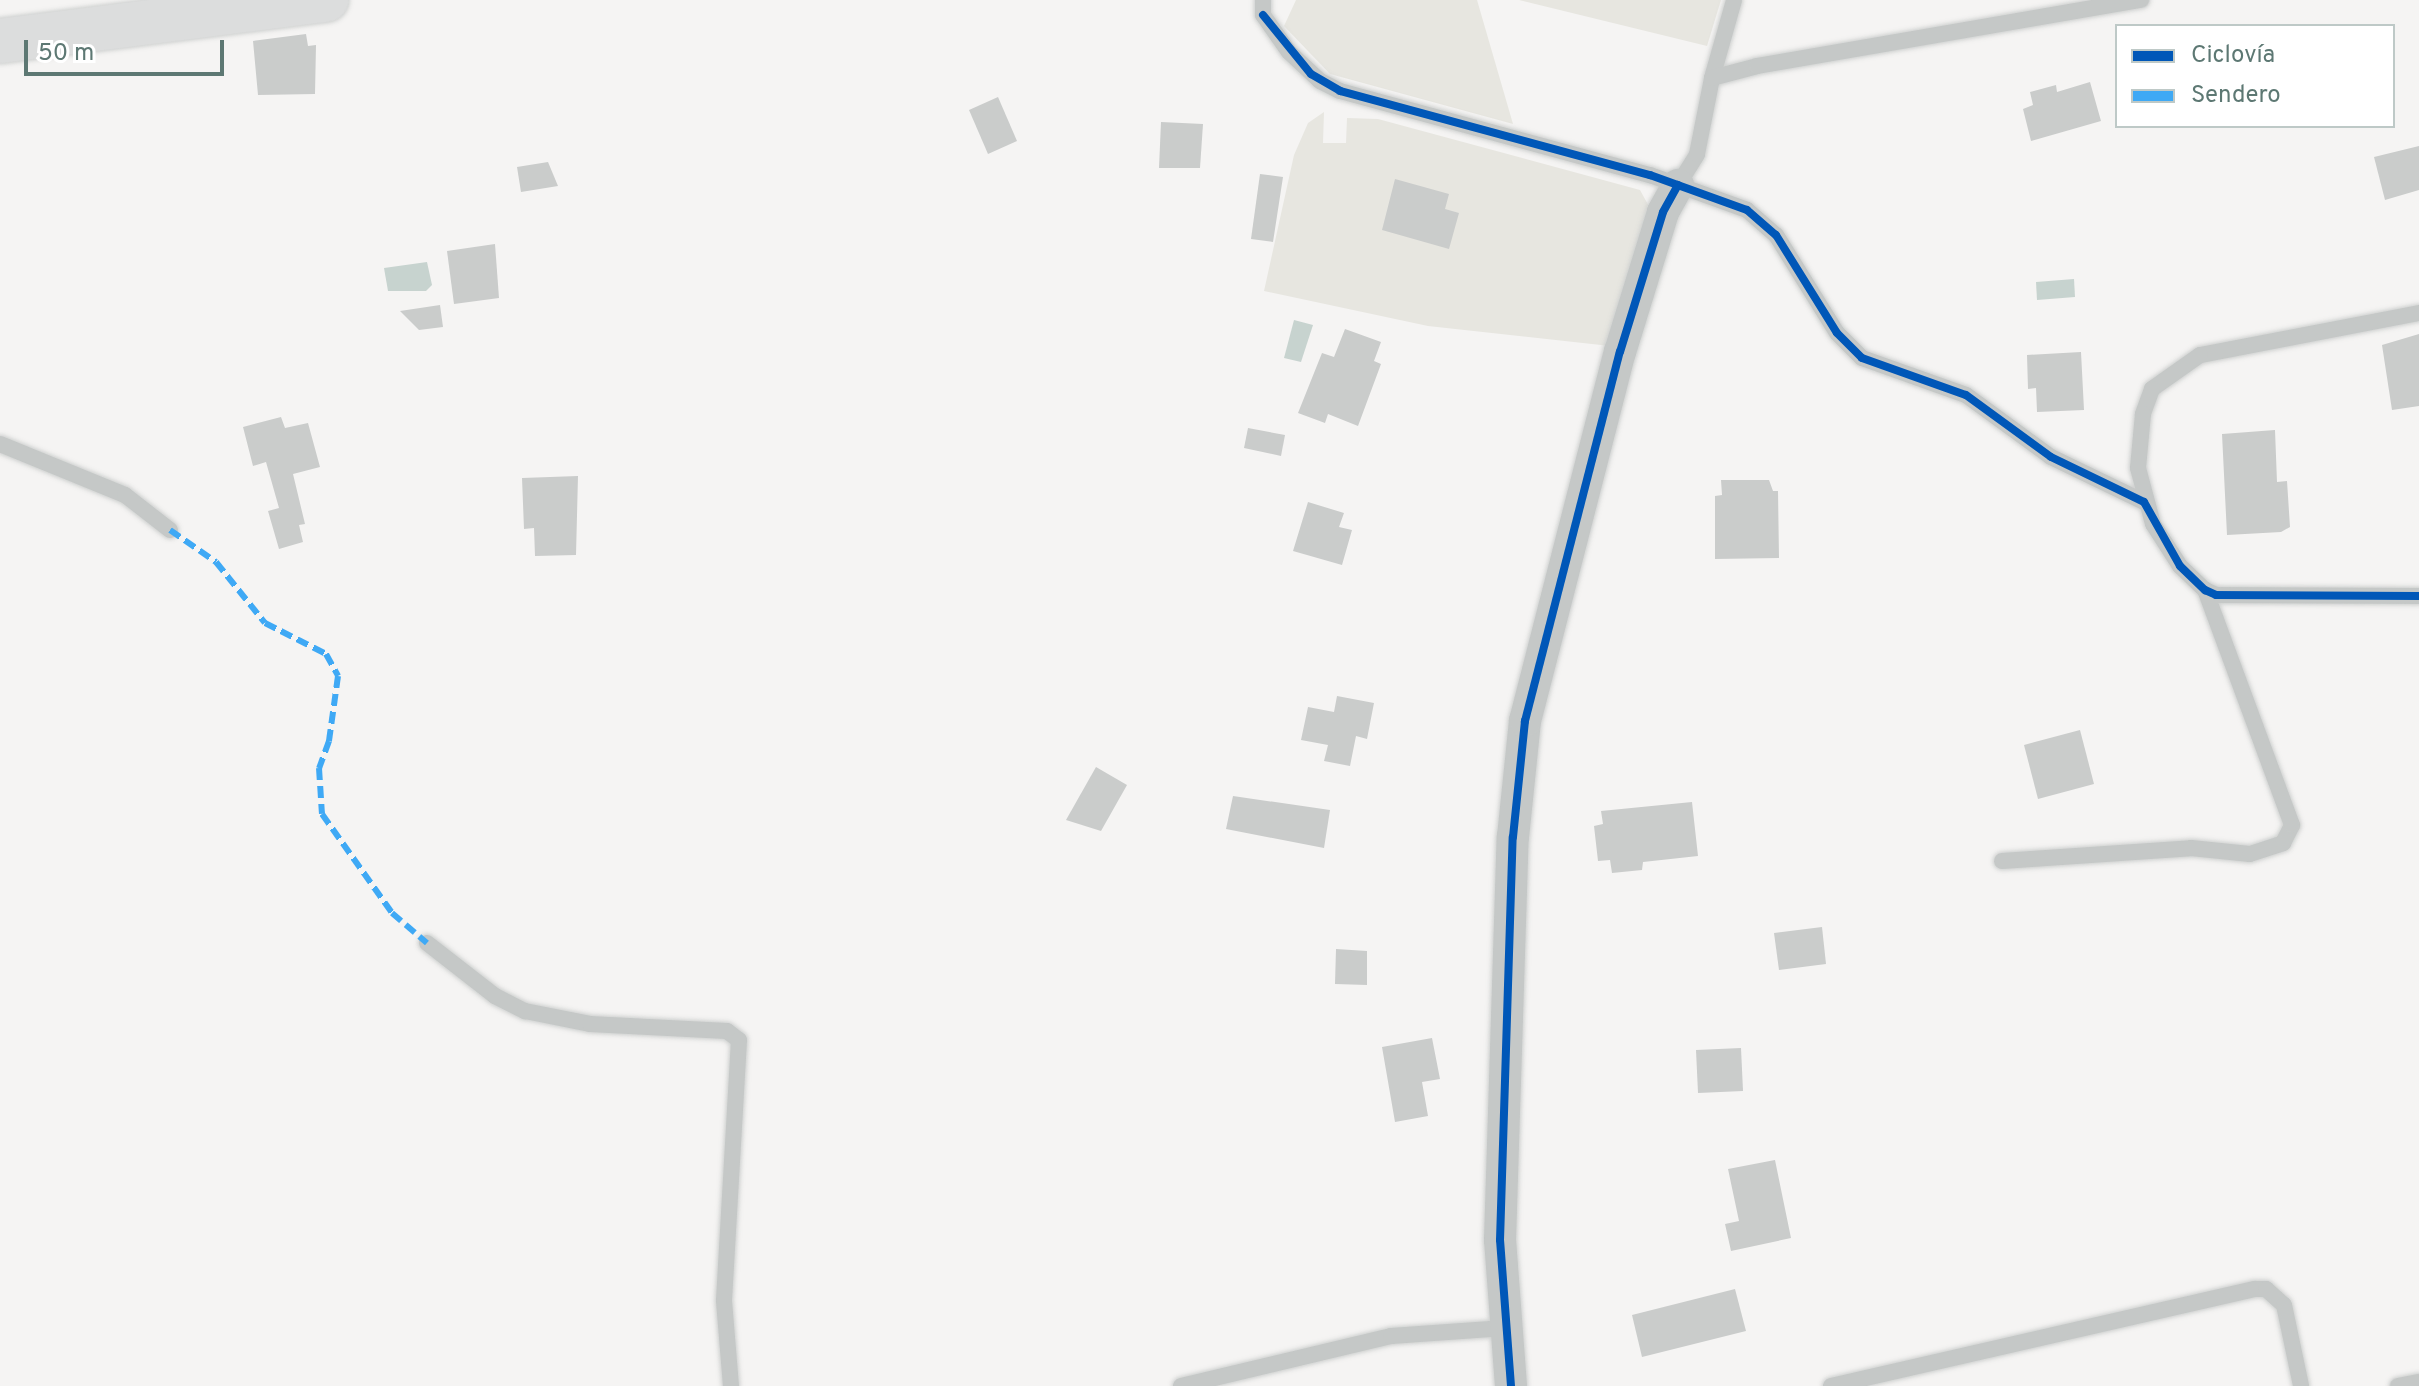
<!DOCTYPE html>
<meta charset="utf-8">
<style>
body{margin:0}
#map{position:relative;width:2419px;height:1386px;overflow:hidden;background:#f5f4f3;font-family:Overpass,sans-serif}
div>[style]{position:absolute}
.green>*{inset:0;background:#e7e6e0}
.water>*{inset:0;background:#c7d3cf}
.building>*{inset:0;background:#cacccb}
.roads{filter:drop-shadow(0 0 2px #cfd1d0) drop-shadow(0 0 2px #cfd1d0)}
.lane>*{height:16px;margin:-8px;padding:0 8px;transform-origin:8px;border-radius:8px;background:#c5c8c7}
.street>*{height:32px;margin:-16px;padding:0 16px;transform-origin:16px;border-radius:16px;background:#c5c8c7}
.secondary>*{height:44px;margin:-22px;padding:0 22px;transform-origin:22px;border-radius:22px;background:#dcdddd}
.quiet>*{height:6px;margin-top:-3px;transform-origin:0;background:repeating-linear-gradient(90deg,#3fa9f5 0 12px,transparent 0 18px)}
.cycleway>*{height:8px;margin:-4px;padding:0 4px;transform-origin:4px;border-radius:4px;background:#0057b8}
span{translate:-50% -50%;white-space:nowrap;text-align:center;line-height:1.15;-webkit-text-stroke:8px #fff;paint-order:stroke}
.legend{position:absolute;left:2115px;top:24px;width:280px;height:104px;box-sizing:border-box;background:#fff;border:2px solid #bec9c7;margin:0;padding:10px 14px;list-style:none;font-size:24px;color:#5d7873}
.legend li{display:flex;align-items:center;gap:16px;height:40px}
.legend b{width:40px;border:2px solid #bec9c7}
.scale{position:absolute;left:24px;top:40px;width:200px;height:36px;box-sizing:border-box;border:4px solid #5d7873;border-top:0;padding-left:10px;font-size:24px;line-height:28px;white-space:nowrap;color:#5d7873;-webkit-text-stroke:6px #fff;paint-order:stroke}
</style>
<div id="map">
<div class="green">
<div style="clip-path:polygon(1296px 0,1477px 0,1513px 124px,1330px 74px,1284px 26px)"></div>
<div style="clip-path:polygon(1519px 0,1721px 0,1707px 46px)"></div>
<div style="clip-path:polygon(1324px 112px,1323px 143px,1346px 143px,1347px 118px,1378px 119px,1640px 190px,1651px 210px,1610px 346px,1428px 326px,1264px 291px,1294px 155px,1308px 123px)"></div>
</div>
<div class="water">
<div style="clip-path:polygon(427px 262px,432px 285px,426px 291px,388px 291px,384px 268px)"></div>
<div style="clip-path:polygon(2074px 279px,2075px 297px,2037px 300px,2036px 282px)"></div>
<div style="clip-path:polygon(1294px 320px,1313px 325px,1301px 362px,1284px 358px)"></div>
</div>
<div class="building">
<div style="clip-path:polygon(306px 34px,308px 46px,316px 45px,315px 94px,258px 95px,253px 41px)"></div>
<div style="clip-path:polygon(2090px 82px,2101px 121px,2031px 141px,2023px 109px,2033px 105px,2030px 92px,2056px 85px,2057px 92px)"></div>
<div style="clip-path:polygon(998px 97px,1017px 141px,988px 154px,969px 110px)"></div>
<div style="clip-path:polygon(1161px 122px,1203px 124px,1200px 168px,1159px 168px)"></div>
<div style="clip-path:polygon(2419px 146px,2419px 190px,2385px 200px,2374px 157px)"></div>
<div style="clip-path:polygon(548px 162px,558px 186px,521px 192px,517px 167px)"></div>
<div style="clip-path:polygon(1260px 174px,1283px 177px,1273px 242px,1251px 239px)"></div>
<div style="clip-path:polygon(1395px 179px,1449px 194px,1445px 209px,1459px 213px,1449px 249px,1382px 230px)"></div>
<div style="clip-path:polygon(495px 244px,499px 298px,454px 304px,447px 251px)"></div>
<div style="clip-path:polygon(440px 305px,443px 327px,419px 330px,400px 311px)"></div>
<div style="clip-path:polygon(1345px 329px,1381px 342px,1374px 361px,1381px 364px,1358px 426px,1328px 414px,1325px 423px,1298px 413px,1322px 353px,1334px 357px)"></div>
<div style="clip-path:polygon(2419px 334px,2419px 406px,2392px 410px,2382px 345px)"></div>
<div style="clip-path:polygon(2081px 352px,2084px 410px,2037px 412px,2036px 388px,2028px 389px,2027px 355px)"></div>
<div style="clip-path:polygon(281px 417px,285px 428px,308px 423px,320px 467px,293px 474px,305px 524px,299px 525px,303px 542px,279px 549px,268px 511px,279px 508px,266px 462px,253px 466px,243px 427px)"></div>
<div style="clip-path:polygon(1248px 428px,1285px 435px,1281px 456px,1244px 448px)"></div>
<div style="clip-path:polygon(2275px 430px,2277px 482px,2287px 481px,2290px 527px,2281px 532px,2227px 535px,2222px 434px)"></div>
<div style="clip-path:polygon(578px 476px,576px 555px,535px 556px,534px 528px,524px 529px,522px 478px)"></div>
<div style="clip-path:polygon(1721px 480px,1769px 480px,1773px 491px,1778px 491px,1779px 558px,1715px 559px,1715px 496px,1722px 495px)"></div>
<div style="clip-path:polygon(1308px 502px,1344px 513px,1339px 527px,1352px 530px,1342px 565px,1293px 551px)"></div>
<div style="clip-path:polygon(1337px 696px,1374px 703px,1367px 739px,1356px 736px,1350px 766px,1324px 761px,1328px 745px,1301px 740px,1308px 707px,1334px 712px)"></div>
<div style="clip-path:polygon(2080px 730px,2094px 784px,2038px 799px,2024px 745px)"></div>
<div style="clip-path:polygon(1096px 767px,1127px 785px,1101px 831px,1066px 820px)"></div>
<div style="clip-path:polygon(1233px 796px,1330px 810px,1324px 848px,1226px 829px)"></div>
<div style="clip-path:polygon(1692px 802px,1698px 856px,1643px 862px,1642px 870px,1612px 873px,1610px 860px,1598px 861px,1594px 826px,1603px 824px,1601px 811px)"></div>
<div style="clip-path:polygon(1822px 927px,1826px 964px,1779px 970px,1774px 933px)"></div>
<div style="clip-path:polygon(1336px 949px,1367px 951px,1367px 985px,1335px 984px)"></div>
<div style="clip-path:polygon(1432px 1038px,1440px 1079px,1422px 1082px,1428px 1116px,1395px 1122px,1382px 1047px)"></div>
<div style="clip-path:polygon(1741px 1048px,1743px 1091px,1698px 1093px,1696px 1050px)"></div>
<div style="clip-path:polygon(1775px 1160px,1791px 1238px,1731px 1251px,1725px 1224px,1739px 1221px,1728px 1169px)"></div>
<div style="clip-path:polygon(1735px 1289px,1746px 1331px,1642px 1357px,1632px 1315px)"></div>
</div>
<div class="roads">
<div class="lane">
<div style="left:1263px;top:0;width:15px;rotate:90deg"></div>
<div style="left:1263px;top:15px;width:45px;rotate:54.9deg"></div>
<div style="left:1289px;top:52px;width:42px;rotate:43.1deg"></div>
<div style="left:1320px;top:81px;width:22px;rotate:27deg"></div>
<div style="left:1340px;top:91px;width:321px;rotate:15.2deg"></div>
<div style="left:1650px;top:175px;width:103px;rotate:19.8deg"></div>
<div style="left:1747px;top:210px;width:38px;rotate:41deg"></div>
<div style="left:1776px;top:235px;width:115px;rotate:58.1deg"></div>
<div style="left:1837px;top:333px;width:35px;rotate:45deg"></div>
<div style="left:1862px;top:358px;width:110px;rotate:19.6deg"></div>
<div style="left:1966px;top:395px;width:105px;rotate:36.1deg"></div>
<div style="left:2051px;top:457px;width:103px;rotate:25.8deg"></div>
<div style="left:1712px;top:78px;width:81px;rotate:-74.2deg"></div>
<div style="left:1678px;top:185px;width:36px;rotate:-58deg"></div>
<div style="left:1697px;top:154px;width:77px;rotate:-78.8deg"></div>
<div style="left:1712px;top:78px;width:47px;rotate:-14.9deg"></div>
<div style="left:1757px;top:66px;width:390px;rotate:-9.8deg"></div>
<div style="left:2419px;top:313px;width:223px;rotate:169.1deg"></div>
<div style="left:2200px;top:355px;width:59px;rotate:144.7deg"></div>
<div style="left:2152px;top:389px;width:27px;rotate:110deg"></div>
<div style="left:2143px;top:414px;width:54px;rotate:95.3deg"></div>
<div style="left:2138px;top:468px;width:58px;rotate:75deg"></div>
<div style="left:2153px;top:524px;width:50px;rotate:57.3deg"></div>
<div style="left:2180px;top:566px;width:35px;rotate:44deg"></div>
<div style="left:2205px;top:590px;width:12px;rotate:24deg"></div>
<div style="left:2216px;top:595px;width:203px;rotate:0.3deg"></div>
<div style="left:0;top:444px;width:135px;rotate:22.2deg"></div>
<div style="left:125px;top:495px;width:57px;rotate:37.9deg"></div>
<div style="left:2002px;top:861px;width:189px;rotate:-3.9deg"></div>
<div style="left:2191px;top:848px;width:59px;rotate:5.8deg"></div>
<div style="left:2250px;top:854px;width:35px;rotate:-18deg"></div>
<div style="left:2283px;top:843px;width:20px;rotate:-63deg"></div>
<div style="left:2292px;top:825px;width:251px;rotate:-110.3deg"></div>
<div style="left:427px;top:943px;width:86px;rotate:37.9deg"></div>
<div style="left:495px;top:996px;width:34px;rotate:27deg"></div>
<div style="left:525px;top:1011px;width:66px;rotate:11.3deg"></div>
<div style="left:590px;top:1024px;width:137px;rotate:2.9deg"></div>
<div style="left:727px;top:1031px;width:15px;rotate:37deg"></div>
<div style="left:739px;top:1040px;width:261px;rotate:93.3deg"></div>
<div style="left:724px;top:1301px;width:85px;rotate:85.3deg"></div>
<div style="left:1181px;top:1386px;width:216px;rotate:-13.4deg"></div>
<div style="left:1391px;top:1336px;width:114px;rotate:-4deg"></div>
<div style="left:1831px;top:1386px;width:435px;rotate:-12.9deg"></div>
<div style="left:2255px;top:1289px;width:11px"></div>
<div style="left:2266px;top:1289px;width:24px;rotate:42deg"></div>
<div style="left:2284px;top:1305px;width:83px;rotate:78.1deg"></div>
<div style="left:2398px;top:1386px;width:21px;rotate:-11deg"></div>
</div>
<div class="street">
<div style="left:1511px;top:1386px;width:146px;rotate:-94.3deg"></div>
<div style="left:1500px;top:1240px;width:403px;rotate:-88.2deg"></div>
<div style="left:1513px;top:837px;width:117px;rotate:-84.1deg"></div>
<div style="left:1525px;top:721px;width:381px;rotate:-75.6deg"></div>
<div style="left:1620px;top:352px;width:146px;rotate:-72.9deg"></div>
<div style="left:1663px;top:212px;width:31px;rotate:-61deg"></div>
</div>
<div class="secondary">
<div style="left:0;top:41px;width:329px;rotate:-7.2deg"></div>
</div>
</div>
<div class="quiet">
<div style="left:170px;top:530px;width:56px;rotate:34.8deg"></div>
<div style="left:216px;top:562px;width:78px;rotate:51.2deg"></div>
<div style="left:265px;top:623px;width:68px;rotate:26.9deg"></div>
<div style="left:326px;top:654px;width:25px;rotate:61deg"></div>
<div style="left:338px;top:676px;width:66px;rotate:97.9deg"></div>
<div style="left:329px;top:741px;width:29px;rotate:110deg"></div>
<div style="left:319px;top:768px;width:46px;rotate:86.3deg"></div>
<div style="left:322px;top:814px;width:121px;rotate:54.7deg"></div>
<div style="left:392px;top:913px;width:46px;rotate:40.6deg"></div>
</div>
<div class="cycleway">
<div style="left:1263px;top:15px;width:76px;rotate:50.9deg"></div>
<div style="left:1311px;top:74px;width:34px;rotate:30deg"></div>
<div style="left:1340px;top:91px;width:321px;rotate:15.2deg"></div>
<div style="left:1650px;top:175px;width:103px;rotate:19.8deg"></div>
<div style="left:1747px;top:210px;width:38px;rotate:41deg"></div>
<div style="left:1776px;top:235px;width:115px;rotate:58.1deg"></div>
<div style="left:1837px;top:333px;width:35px;rotate:45deg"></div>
<div style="left:1862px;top:358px;width:110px;rotate:19.6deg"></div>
<div style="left:1966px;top:395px;width:105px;rotate:36.1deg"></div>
<div style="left:2051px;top:457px;width:103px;rotate:25.8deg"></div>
<div style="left:2144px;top:502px;width:73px;rotate:60.6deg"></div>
<div style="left:2180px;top:566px;width:35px;rotate:44deg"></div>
<div style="left:2205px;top:590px;width:12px;rotate:24deg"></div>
<div style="left:2216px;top:595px;width:203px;rotate:0.3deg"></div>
<div style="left:1511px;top:1386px;width:146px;rotate:-94.3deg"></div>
<div style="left:1500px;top:1240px;width:403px;rotate:-88.2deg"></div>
<div style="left:1513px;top:837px;width:117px;rotate:-84.1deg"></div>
<div style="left:1525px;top:721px;width:381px;rotate:-75.6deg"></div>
<div style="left:1620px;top:352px;width:146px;rotate:-72.9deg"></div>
<div style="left:1663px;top:212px;width:31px;rotate:-61deg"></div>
</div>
<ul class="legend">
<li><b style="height:10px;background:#0057b8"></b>Ciclovía</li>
<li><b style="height:10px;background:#3fa9f5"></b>Sendero</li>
</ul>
<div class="scale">50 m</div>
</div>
